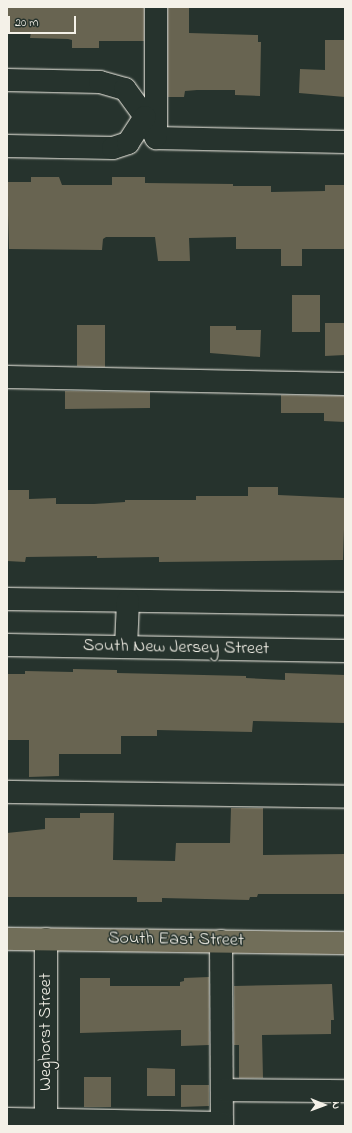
<!DOCTYPE html>
<style>
body{margin:0}
#map{position:relative;width:352px;height:1133px;overflow:hidden;background:#26332d;font-family:"Indie Flower",sans-serif}
div>[style]{position:absolute}
.building>*{inset:0;background:#686451}
.roads{filter:drop-shadow(0 0 1px #f4f1e8) drop-shadow(0 0 1px #f4f1e8)}
.minor>*{height:22px;margin:-11px;padding:0 11px;transform-origin:11px;border-radius:11px;background:#26332d}
.major>*{height:22px;margin:-11px;padding:0 11px;transform-origin:11px;border-radius:11px;background:#716e59}
span{translate:-50% -50%;white-space:nowrap;text-align:center;line-height:1.15;-webkit-text-stroke:3px #26332d;paint-order:stroke}
.street-label{font-size:18px;color:#f4f1e8}
.frame{position:absolute;inset:0;border:8px solid #f4f1e8;pointer-events:none}
.north{position:absolute;left:304px;top:1085px;width:40px;height:40px;-webkit-text-stroke:3px #26332d;paint-order:stroke;rotate:91deg;font-size:11px;font-weight:700;line-height:16px;text-align:center;color:#f4f1e8}
.north::after{content:'';display:block;margin:auto;width:14px;height:18px;background:#f4f1e8;clip-path:polygon(50% 0,100% 100%,50% 72%,0 100%)}
.scale{position:absolute;left:8px;top:16px;width:68px;height:18px;box-sizing:border-box;border:2px solid #f4f1e8;border-top:0;padding-left:5px;font-size:12px;line-height:14px;white-space:nowrap;color:#f4f1e8;-webkit-text-stroke:3px #26332d;paint-order:stroke}
</style>
<div id="map">
<div class="building">
<div style="clip-path:polygon(7px 7px,144px 7px,144px 41px,99px 41px,99px 48px,72px 48px,72px 40px,68px 39px,30px 38px,31px 32px,7px 32px)"></div>
<div style="clip-path:polygon(168px 7px,189px 7px,189px 33px,258px 35px,258px 42px,261px 42px,260px 96px,235px 95px,235px 90px,197px 90px,185px 91px,184px 97px,168px 97px)"></div>
<div style="clip-path:polygon(325px 40px,345px 40px,345px 97px,299px 93px,300px 69px,325px 70px)"></div>
<div style="clip-path:polygon(31px 177px,59px 177px,62px 185px,112px 185px,112px 177px,145px 177px,145px 183px,233px 184px,233px 186px,271px 186px,271px 192px,325px 191px,325px 185px,344px 185px,345px 249px,302px 249px,302px 266px,281px 266px,281px 249px,236px 249px,236px 237px,189px 238px,190px 261px,158px 261px,155px 237px,106px 237px,103px 239px,102px 250px,9px 249px,7px 182px,31px 182px)"></div>
<div style="clip-path:polygon(292px 295px,320px 295px,320px 332px,292px 332px)"></div>
<div style="clip-path:polygon(325px 323px,345px 323px,345px 355px,325px 356px)"></div>
<div style="clip-path:polygon(77px 325px,105px 325px,105px 367px,77px 366px)"></div>
<div style="clip-path:polygon(210px 326px,236px 326px,236px 330px,261px 330px,260px 357px,210px 353px)"></div>
<div style="clip-path:polygon(65px 391px,150px 392px,150px 408px,65px 409px)"></div>
<div style="clip-path:polygon(281px 395px,345px 396px,345px 422px,324px 421px,324px 413px,281px 413px)"></div>
<div style="clip-path:polygon(248px 487px,278px 487px,278px 495px,345px 498px,343px 560px,159px 562px,159px 557px,97px 558px,97px 556px,26px 557px,25px 562px,7px 561px,7px 490px,29px 490px,29px 499px,56px 498px,56px 504px,94px 504px,125px 502px,125px 500px,196px 500px,196px 496px,248px 496px)"></div>
<div style="clip-path:polygon(73px 669px,117px 670px,117px 673px,161px 674px,246px 676px,246px 678px,285px 680px,285px 673px,345px 675px,345px 723px,253px 721px,252px 732px,157px 730px,157px 736px,121px 736px,121px 754px,59px 754px,59px 776px,29px 777px,29px 740px,7px 740px,7px 674px,25px 674px,25px 671px,73px 672px)"></div>
<div style="clip-path:polygon(231px 808px,263px 808px,263px 855px,345px 854px,345px 894px,258px 894px,257px 897px,250px 897px,249px 900px,162px 898px,162px 902px,137px 902px,137px 897px,7px 897px,7px 833px,45px 829px,45px 818px,80px 818px,80px 813px,114px 813px,113px 860px,175px 861px,176px 843px,230px 843px)"></div>
<div style="clip-path:polygon(209px 977px,209px 1045px,181px 1046px,181px 1030px,80px 1033px,80px 978px,110px 978px,110px 986px,180px 986px,180px 982px,184px 981px,184px 978px)"></div>
<div style="clip-path:polygon(332px 984px,334px 1020px,331px 1020px,331px 1034px,262px 1035px,263px 1078px,239px 1078px,239px 1045px,234px 1045px,234px 986px)"></div>
<div style="clip-path:polygon(147px 1068px,175px 1069px,175px 1096px,147px 1096px)"></div>
<div style="clip-path:polygon(84px 1077px,111px 1077px,111px 1107px,84px 1107px)"></div>
<div style="clip-path:polygon(181px 1085px,209px 1085px,209px 1106px,181px 1107px)"></div>
</div>
<div class="roads">
<div class="minor">
<div style="left:7px;top:80px;width:93px;rotate:1.2deg"></div>
<div style="left:100px;top:82px;width:26px;rotate:16deg"></div>
<div style="left:125px;top:89px;width:34px;rotate:54deg"></div>
<div style="left:145px;top:117px;width:24px;rotate:62deg"></div>
<div style="left:156px;top:138px;width:189px;rotate:1.2deg"></div>
<div style="left:156px;top:136px;width:129px;rotate:-90deg"></div>
<div style="left:7px;top:146px;width:106px;rotate:1.1deg"></div>
<div style="left:113px;top:148px;width:16px;rotate:-18deg"></div>
<div style="left:128px;top:143px;width:31px;rotate:-57deg"></div>
<div style="left:7px;top:377px;width:338px;rotate:1.2deg"></div>
<div style="left:7px;top:599px;width:338px;rotate:0.8deg"></div>
<div style="left:7px;top:645px;width:338px;rotate:1deg"></div>
<div style="left:126px;top:647px;width:46px;rotate:-87.5deg"></div>
<div style="left:7px;top:792px;width:338px;rotate:0.8deg"></div>
<div style="left:221px;top:941px;width:185px;rotate:89.7deg"></div>
<div style="left:223px;top:1090px;width:122px;rotate:0.5deg"></div>
<div style="left:7px;top:1119px;width:215px;rotate:1.1deg"></div>
<div style="left:46px;top:1126px;width:187px;rotate:-90deg"></div>
</div>
<div class="major">
<div style="left:7px;top:939px;width:338px;rotate:0.7deg"></div>
</div>
</div>
<div class="street-label">
<span style="left:176px;top:648px;rotate:1deg">South New Jersey Street</span>
<span style="left:176px;top:940px;rotate:1deg">South East Street</span>
<span style="left:46px;top:1032px;rotate:-90deg">Weghorst Street</span>
</div>
<div class="frame"></div>
<div class="north">N</div>
<div class="scale">20 m</div>
</div>
